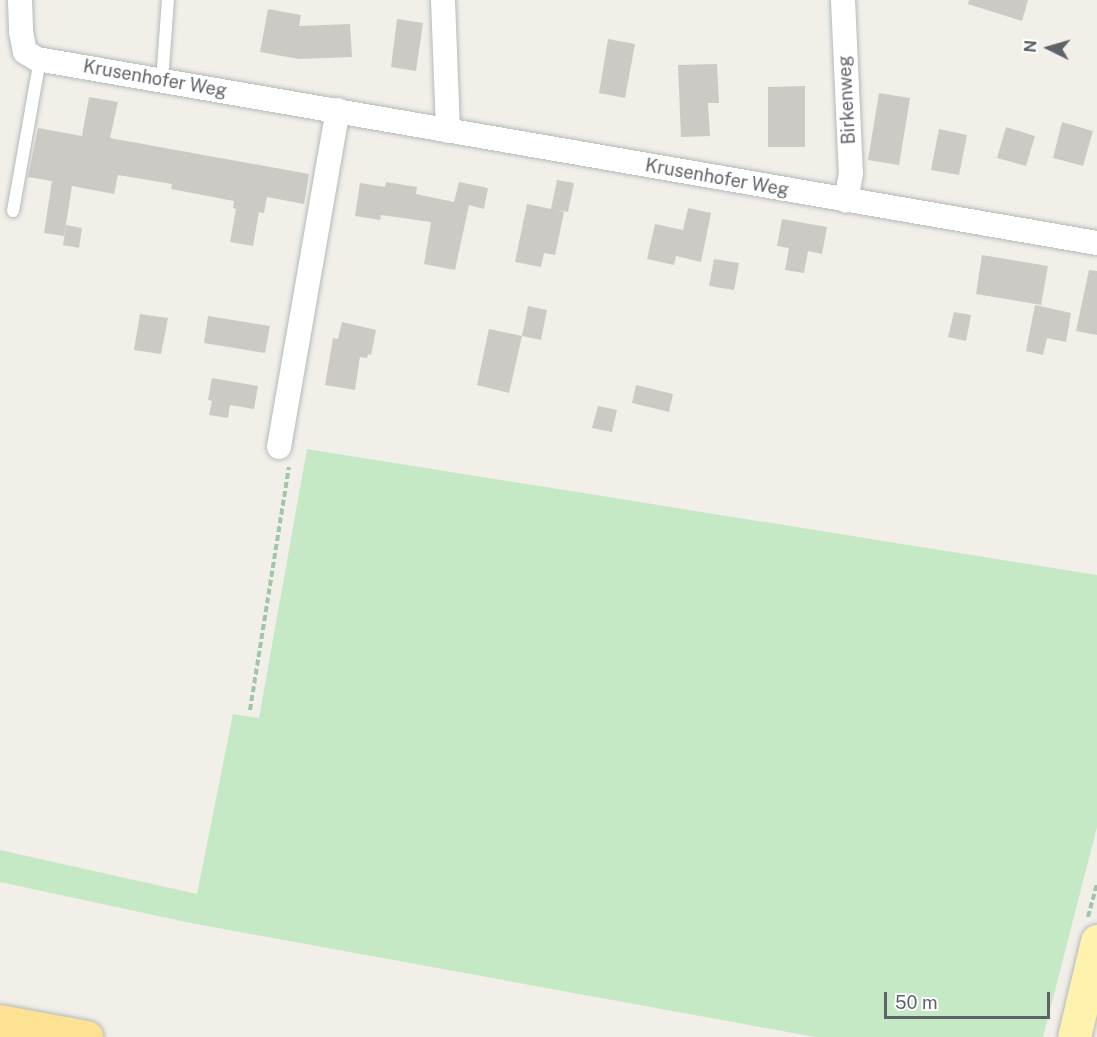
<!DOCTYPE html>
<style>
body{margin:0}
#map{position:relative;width:1097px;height:1037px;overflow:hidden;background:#f1efe8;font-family:"Public Sans",sans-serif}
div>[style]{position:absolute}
.green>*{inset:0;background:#c5e8c5}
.building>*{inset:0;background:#cccac5}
.path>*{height:4px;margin-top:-2px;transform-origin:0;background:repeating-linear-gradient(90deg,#9cc7a9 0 6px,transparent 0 9px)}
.roads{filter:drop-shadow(0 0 2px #b5b8bc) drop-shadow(0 0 2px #b5b8bc)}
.lane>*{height:12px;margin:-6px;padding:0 6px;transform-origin:6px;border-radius:6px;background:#fff}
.street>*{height:24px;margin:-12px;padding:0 12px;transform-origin:12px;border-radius:12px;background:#fff}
.primary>*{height:33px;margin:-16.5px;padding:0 16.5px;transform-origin:16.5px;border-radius:16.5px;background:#fff2af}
.highway>*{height:33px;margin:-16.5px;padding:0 16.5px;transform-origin:16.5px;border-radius:16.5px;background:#fde293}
span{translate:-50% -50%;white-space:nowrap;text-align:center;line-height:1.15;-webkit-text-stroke:5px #fff;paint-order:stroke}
.street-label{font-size:18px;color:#5f6368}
.north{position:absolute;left:1019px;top:18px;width:60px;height:60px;-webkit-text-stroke:4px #fff;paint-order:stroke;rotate:275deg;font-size:16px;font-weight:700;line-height:24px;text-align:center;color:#5f6368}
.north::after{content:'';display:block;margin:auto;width:21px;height:27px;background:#5f6368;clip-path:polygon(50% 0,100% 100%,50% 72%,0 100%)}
.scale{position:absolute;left:884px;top:992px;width:166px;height:27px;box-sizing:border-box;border:3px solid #5f6368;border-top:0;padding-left:8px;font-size:18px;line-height:21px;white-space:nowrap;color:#5f6368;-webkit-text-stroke:4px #fff;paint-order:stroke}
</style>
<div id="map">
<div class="green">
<div style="clip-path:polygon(307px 449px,1097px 575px,1097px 827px,1043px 1037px,815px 1037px,191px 923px,0 882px,0 850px,197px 894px,233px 714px,259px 718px)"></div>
</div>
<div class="building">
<div style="clip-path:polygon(969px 0,1028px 0,1022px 21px,968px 4px)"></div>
<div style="clip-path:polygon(268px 9px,301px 15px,299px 26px,350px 24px,352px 57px,299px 59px,260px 52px)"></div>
<div style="clip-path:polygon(397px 19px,423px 23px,416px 71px,391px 67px)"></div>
<div style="clip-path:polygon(608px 39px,635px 44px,625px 98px,599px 93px)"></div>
<div style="clip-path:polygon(717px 64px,719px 103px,708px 103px,710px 136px,681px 137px,678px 65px)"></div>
<div style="clip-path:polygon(805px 86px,805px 147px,768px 147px,768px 87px)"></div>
<div style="clip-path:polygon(879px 93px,910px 98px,899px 165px,868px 160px)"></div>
<div style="clip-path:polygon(89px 97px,118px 102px,110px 138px,309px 174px,304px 204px,267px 197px,264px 213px,259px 212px,253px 246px,230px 242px,236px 209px,233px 208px,234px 201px,171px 189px,172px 184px,118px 175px,114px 194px,72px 186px,64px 236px,44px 233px,52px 181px,28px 177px,38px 128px,82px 136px)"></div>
<div style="clip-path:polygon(1062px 122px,1093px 131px,1083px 166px,1053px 158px)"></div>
<div style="clip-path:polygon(1006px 127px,1035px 136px,1026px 166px,997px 158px)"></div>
<div style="clip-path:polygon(939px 129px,967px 135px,959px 175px,931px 170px)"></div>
<div style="clip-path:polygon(557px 180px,574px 183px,568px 212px,556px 210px,564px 212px,555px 255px,544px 253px,541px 267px,515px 262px,527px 204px,551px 209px)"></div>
<div style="clip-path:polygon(386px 182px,417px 187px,416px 194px,454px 202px,459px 182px,488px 188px,484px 209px,469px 205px,455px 270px,424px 264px,431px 222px,381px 215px,380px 220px,355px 216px,360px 183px,385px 187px)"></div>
<div style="clip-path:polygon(688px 208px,711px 213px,701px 262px,676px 256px,674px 265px,647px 259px,655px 224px,683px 230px)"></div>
<div style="clip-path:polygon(782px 219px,827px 227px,822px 254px,808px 251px,804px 273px,785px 270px,789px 248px,777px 246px)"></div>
<div style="clip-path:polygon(66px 225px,82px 228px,79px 248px,63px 245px)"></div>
<div style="clip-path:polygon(982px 255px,1048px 266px,1041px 305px,976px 294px)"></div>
<div style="clip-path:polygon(714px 259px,739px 263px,734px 290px,709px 286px)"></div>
<div style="clip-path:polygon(1089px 270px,1097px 271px,1097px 335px,1076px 331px)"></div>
<div style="clip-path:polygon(1035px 305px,1071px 313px,1066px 342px,1047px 338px,1043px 355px,1026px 351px)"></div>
<div style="clip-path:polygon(528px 306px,547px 310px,541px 340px,522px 336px)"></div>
<div style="clip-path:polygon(954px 312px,971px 315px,966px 341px,948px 337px)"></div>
<div style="clip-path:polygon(140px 314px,168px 318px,161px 354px,134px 350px)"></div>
<div style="clip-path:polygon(208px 316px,270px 326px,265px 353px,204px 343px)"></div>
<div style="clip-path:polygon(342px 322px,376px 330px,371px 355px,368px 354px,367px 358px,360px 357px,355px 390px,325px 385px,333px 338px,338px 339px)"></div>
<div style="clip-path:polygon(489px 329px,522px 336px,509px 393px,477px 385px)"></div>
<div style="clip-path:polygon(212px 378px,258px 386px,254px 409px,230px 405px,228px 418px,209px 415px,212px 401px,208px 400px)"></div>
<div style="clip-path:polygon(636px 385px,673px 394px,669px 412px,632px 403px)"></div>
<div style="clip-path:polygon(598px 406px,617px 410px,612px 432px,592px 428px)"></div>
</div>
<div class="path">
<div style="left:250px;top:710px;width:246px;rotate:-80.9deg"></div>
<div style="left:1088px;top:917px;width:35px;rotate:-75deg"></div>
</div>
<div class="roads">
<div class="lane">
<div style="left:162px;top:81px;width:81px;rotate:-85.8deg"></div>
<div style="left:13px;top:211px;width:153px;rotate:-79.9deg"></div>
</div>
<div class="street">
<div style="left:20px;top:0;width:32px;rotate:88deg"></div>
<div style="left:21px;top:32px;width:20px;rotate:79deg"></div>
<div style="left:25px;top:52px;width:14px;rotate:30deg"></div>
<div style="left:37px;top:59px;width:1076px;rotate:9.85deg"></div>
<div style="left:443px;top:0;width:131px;rotate:87.8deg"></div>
<div style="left:843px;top:0;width:173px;rotate:87.4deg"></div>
<div style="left:851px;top:173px;width:28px;rotate:100deg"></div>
<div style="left:279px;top:447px;width:342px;rotate:-80.1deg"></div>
</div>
<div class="primary">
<div style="left:1074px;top:1037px;width:99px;rotate:-76.5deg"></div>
</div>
<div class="highway">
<div style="left:0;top:1021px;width:88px;rotate:10.4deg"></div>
</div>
</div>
<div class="street-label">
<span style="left:155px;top:79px;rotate:10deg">Krusenhofer Weg</span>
<span style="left:847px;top:100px;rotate:-93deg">Birkenweg</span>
<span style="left:717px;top:178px;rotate:10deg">Krusenhofer Weg</span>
</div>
<div class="north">N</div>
<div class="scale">50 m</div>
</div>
